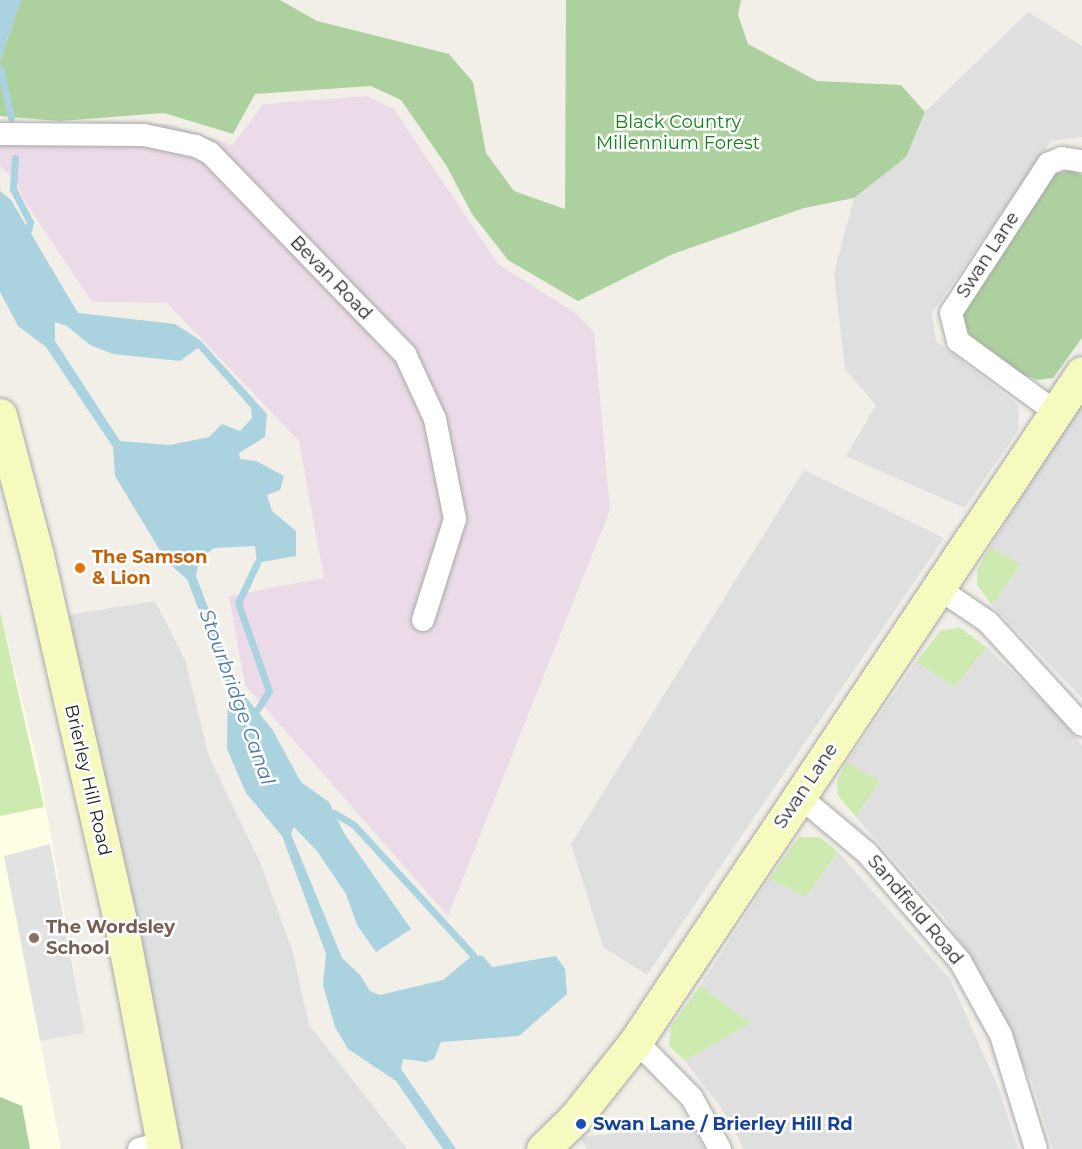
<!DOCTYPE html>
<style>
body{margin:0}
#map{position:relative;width:1082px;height:1149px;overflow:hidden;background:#f2efe9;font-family:Montserrat,sans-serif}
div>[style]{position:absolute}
.residential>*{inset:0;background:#e0dfdf}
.industrial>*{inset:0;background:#ebdbe8}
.education>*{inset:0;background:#ffffe5}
.grass>*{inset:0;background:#cdebb0}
.forest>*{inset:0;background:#add19e}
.parking>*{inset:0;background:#e2e2e2}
.water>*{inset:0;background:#aad3df}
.stream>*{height:7px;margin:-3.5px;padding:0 3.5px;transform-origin:3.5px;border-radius:3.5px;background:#aad3df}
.roads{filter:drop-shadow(0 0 2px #a9a9a9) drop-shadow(0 0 2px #a9a9a9)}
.street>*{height:22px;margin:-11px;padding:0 11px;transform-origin:11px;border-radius:11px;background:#fff}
.secondary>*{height:33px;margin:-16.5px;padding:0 16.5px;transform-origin:16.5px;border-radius:16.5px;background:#f7fabf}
.dots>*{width:16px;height:16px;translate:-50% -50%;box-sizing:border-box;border:3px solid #fff;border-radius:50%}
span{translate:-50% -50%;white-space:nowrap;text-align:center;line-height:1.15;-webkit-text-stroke:5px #fff;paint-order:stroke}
.park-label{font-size:18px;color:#0c8416}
.street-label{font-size:18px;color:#222}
.food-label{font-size:18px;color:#c56008;font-weight:700}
.left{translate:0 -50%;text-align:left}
.education-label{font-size:18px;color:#785e54;font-weight:700}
.transit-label{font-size:18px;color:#164399;font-weight:700}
.water-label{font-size:20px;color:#4a7aab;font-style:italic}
</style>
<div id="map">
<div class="residential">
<div style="clip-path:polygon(1028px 12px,1082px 46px,1082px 137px,1051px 141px,932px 313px,936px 341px,1018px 405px,1019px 429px,965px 508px,846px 456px,876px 405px,845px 369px,834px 273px,854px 198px,906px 157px,925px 112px)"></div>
<div style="clip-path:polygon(1082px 402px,1082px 698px,992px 605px,1021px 564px,990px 547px)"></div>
<div style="clip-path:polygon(804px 470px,944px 538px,647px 975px,603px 947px,571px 844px)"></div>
<div style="clip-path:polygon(155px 601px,185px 660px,209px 757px,260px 862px,292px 949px,309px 1025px,407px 1149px,179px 1149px,69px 615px)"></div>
<div style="clip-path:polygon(986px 647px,1056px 713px,1082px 745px,1082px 1149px,1053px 1149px,1032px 1082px,967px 952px,944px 917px,856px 817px,880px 781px,847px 762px,916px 662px,955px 687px)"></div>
<div style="clip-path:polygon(838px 852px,950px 979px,998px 1087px,1018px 1149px,744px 1149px,722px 1109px,685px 1061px,751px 1023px,700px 986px,769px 879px,806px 897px)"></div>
<div style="clip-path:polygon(692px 1125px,704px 1149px,587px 1149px,580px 1137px)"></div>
</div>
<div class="industrial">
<div style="clip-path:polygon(367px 96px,394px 109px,498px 264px,574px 312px,594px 332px,610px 510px,448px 916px,245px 685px,229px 596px,324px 578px,299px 441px,167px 303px,92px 302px,22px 197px,17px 182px,0 166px,0 124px,168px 124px,233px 145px,263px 104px)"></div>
</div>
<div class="education">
<div style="clip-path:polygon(0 611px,40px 774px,85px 1033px,40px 1041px,61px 1149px,30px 1149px,22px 1106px,0 1097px)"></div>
</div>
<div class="grass">
<div style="clip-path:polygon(990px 547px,1021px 564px,992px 605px,977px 585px,977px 570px)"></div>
<div style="clip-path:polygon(0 611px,44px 807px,0 816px)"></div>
<div style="clip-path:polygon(959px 627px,986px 647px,955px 687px,916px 662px,940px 631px)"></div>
<div style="clip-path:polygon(847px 762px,880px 781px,856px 817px,838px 796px,837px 781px)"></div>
<div style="clip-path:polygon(799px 837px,820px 837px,838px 852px,806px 897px,769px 879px)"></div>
<div style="clip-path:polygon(700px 986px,751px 1023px,685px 1061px,669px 1046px,671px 1026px)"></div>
</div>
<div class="forest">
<div style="clip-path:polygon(21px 0,280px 0,317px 21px,449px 54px,473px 82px,486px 153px,514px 191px,565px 209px,566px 0,741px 0,738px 15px,748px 44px,817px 81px,901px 85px,925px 112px,906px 157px,854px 198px,804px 208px,673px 254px,578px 301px,508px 260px,472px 214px,446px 165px,401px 100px,371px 86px,255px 94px,233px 134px,164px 113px,59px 121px,0 116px,0 61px)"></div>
<div style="clip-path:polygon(1071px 170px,1082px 175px,1082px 338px,1053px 378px,1037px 380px,1022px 374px,970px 335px,962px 322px,964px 304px,1053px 174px)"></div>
<div style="clip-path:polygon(0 1097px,22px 1106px,30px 1149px,0 1149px)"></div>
</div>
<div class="parking">
<div style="clip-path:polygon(50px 844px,85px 1033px,40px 1041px,4px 856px)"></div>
</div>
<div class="water">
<div style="clip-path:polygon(0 0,21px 0,0 61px)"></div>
<div style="clip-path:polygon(evenodd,0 191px,11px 200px,78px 313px,175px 324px,200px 340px,267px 414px,265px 437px,239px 453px,240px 459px,256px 461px,284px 476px,280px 490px,267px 495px,272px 511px,296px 531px,296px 556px,257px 563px,255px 546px,214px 548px,199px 560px,196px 576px,239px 689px,272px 729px,301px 782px,329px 802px,344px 833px,411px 929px,376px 952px,357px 925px,346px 894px,317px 851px,294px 827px,291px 834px,342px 958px,360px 975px,370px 991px,380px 995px,443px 980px,473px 955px,483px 956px,492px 967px,556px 956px,565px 969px,567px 994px,519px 1036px,441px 1042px,434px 1059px,426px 1062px,403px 1059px,401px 1069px,456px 1149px,443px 1149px,396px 1081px,348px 1049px,335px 1027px,323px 985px,326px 954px,282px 836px,246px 793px,227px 749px,228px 687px,187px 579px,167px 562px,115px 476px,113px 447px,46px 347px,18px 326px,0 292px,0 191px,55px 322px,67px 326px,90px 345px,113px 354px,180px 361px,198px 348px,251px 408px,252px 418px,240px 431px,222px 424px,209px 437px,170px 445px,120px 441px,55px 341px,55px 322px)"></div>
</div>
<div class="stream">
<div style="left:0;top:68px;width:51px;rotate:77.6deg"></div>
<div style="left:15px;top:158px;width:31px;rotate:94deg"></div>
<div style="left:13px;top:189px;width:37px;rotate:63deg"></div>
<div style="left:30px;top:222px;width:9px;rotate:103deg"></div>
<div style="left:257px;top:710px;width:22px;rotate:-58deg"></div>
<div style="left:269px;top:691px;width:93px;rotate:-109.4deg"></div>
<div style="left:238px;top:603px;width:44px;rotate:-64.6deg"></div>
<div style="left:334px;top:813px;width:23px;rotate:31deg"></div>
<div style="left:354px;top:825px;width:176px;rotate:47.5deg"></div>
</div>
<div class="roads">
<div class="street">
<div style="left:0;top:134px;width:144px;rotate:0.4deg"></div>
<div style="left:144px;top:135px;width:53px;rotate:11.9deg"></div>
<div style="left:196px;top:146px;width:16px;rotate:27deg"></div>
<div style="left:210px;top:153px;width:280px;rotate:45.9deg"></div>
<div style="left:405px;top:354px;width:72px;rotate:65.2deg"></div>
<div style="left:435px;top:419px;width:102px;rotate:78.7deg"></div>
<div style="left:455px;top:519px;width:106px;rotate:107.6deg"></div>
<div style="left:1054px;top:411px;width:119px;rotate:-143.9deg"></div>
<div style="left:958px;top:341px;width:29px;rotate:-104deg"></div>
<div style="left:951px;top:313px;width:178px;rotate:-56.9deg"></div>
<div style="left:1048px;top:164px;width:15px;rotate:-23deg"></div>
<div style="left:1062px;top:158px;width:20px;rotate:9deg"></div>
<div style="left:938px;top:588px;width:60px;rotate:34.2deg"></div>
<div style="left:988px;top:622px;width:139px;rotate:47.6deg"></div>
<div style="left:799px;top:796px;width:89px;rotate:40deg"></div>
<div style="left:867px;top:853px;width:143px;rotate:49.3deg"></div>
<div style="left:960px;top:961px;width:85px;rotate:61deg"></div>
<div style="left:1001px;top:1035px;width:119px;rotate:72.9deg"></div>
<div style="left:636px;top:1041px;width:80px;rotate:45.5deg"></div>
<div style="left:692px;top:1098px;width:58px;rotate:61.2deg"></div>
<div style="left:139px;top:1149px;width:25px;rotate:-14deg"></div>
</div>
<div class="secondary">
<div style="left:0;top:415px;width:145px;rotate:75.2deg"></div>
<div style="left:37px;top:555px;width:378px;rotate:77.2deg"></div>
<div style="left:121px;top:924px;width:229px;rotate:79.2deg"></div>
<div style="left:543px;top:1149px;width:45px;rotate:-44.1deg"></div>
<div style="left:575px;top:1118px;width:98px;rotate:-51.6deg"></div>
<div style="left:636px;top:1041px;width:803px;rotate:-56.27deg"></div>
</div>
</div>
<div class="dots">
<div style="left:80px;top:568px;background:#e8710a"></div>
<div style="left:34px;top:938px;background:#8d6e63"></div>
<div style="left:581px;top:1124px;background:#1a4fb4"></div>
</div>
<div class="park-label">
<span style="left:678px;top:133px">Black Country<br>Millennium Forest</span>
</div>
<div class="street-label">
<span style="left:988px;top:255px;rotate:-57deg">Swan Lane</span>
<span style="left:331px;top:278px;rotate:46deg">Bevan Road</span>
<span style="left:88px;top:780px;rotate:77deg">Brierley Hill Road</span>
<span style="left:806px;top:786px;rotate:-56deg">Swan Lane</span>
<span style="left:915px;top:910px;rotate:50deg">Sandfield Road</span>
</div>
<div class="food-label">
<span class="left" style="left:92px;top:568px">The Samson<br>&amp; Lion</span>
</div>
<div class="education-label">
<span class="left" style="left:46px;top:938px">The Wordsley<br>School</span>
</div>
<div class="transit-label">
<span class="left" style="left:593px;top:1124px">Swan Lane / Brierley Hill Rd</span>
</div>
<div class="water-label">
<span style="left:237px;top:697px;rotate:70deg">Stourbridge Canal</span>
</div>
</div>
